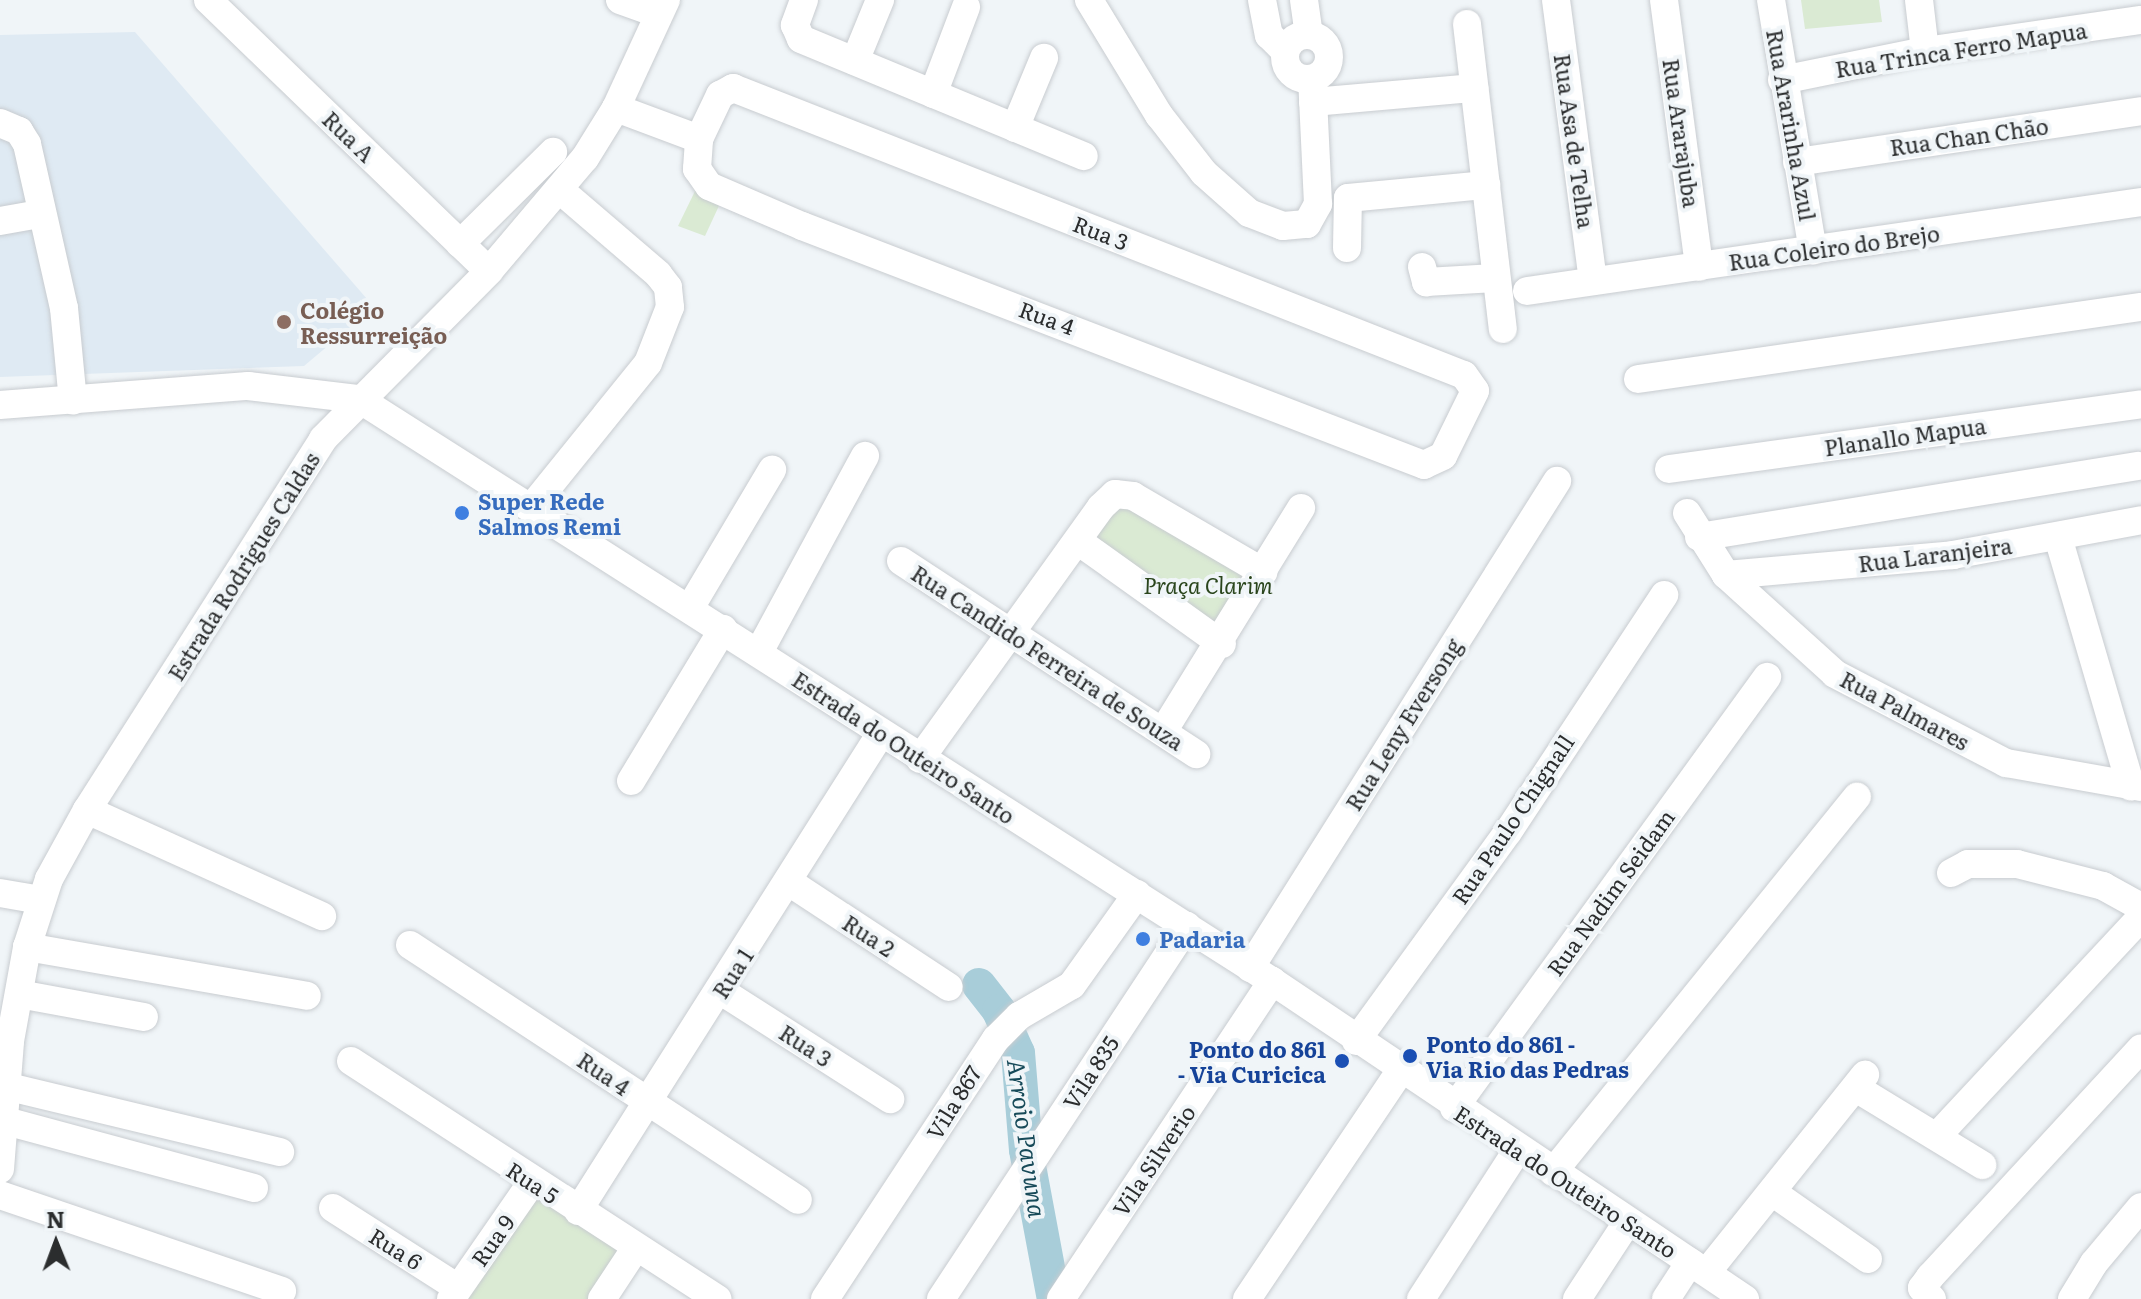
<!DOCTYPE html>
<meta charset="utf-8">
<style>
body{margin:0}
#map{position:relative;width:2141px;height:1299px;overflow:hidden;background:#f0f5f8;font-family:Literata,serif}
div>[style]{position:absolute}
.built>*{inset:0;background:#dfeaf3}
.green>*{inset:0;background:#daead3}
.river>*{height:34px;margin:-17px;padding:0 17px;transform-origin:17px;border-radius:17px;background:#a8cdd9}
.roads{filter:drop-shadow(0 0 2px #c8ccd0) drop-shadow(0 0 2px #c8ccd0)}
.minor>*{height:28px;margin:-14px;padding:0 14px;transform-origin:14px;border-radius:14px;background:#fff}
.minor>.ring{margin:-14px;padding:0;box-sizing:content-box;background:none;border:28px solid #fff;border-radius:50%}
.dots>*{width:22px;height:22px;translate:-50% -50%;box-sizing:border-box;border:4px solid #f0f5f8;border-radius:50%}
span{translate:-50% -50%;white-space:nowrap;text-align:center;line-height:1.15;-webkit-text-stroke:8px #f0f5f8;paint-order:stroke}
.street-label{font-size:22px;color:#2b2d2e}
.education-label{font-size:22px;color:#785e54;font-weight:700}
.left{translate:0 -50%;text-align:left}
.shop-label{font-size:22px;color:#366cbe;font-weight:700}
.park-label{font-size:22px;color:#2a451c;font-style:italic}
.transit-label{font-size:22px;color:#164399;font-weight:700}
.right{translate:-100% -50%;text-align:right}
.water-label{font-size:24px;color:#174a59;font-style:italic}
.north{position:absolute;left:16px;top:1203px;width:80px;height:80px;-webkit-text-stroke:6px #f0f5f8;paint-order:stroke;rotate:359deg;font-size:22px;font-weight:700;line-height:32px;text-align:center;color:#2b2d2e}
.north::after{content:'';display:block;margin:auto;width:28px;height:36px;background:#2b2d2e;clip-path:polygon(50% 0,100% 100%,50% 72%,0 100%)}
</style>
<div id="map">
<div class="built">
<div style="clip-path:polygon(135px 32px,374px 307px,304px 366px,0 377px,0 35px)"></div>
</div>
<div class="green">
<div style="clip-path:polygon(1801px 0,1879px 0,1882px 22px,1805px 29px)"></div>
<div style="clip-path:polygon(698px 185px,724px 195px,705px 236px,678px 226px)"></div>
<div style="clip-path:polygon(1109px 497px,1263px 572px,1222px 644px,1079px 541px)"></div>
<div style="clip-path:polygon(537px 1193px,626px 1250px,592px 1299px,465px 1299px)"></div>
</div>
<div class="river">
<div style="left:979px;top:985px;width:33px;rotate:52deg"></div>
<div style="left:999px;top:1011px;width:46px;rotate:65.7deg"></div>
<div style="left:1018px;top:1053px;width:97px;rotate:85.3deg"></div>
<div style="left:1026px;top:1150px;width:152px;rotate:79.4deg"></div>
</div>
<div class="roads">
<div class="minor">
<div style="left:208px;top:0;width:390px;rotate:44deg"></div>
<div style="left:620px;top:0;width:41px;rotate:19.7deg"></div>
<div style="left:804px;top:0;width:27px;rotate:110deg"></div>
<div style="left:795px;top:25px;width:15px;rotate:67deg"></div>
<div style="left:801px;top:39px;width:306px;rotate:22.5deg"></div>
<div style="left:1089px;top:0;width:135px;rotate:58.7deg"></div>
<div style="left:1159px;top:115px;width:73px;rotate:52.2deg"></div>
<div style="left:1204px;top:173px;width:60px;rotate:41.6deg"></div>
<div style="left:1249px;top:213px;width:36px;rotate:21deg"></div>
<div style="left:1283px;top:226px;width:24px;rotate:-5deg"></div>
<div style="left:1307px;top:224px;width:23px;rotate:-61deg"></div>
<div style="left:1318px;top:204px;width:125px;rotate:-92.7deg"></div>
<div style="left:1262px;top:0;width:36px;rotate:79deg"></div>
<div style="left:1269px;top:35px;width:23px;rotate:45deg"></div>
<div style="left:1304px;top:0;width:35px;rotate:82deg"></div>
<div style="left:1556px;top:0;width:283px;rotate:82.5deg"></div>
<div style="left:1664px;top:0;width:269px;rotate:82.5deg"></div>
<div style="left:1771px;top:0;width:254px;rotate:80.5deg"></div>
<div style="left:1919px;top:0;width:51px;rotate:83.3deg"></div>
<div style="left:1467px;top:24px;width:307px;rotate:83.3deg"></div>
<div class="ring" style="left:1285px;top:35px;width:16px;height:16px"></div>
<div style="left:855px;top:61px;width:66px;rotate:-67.7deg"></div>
<div style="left:1782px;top:80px;width:146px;rotate:-11.5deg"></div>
<div style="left:1925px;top:51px;width:218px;rotate:-8.2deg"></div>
<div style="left:733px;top:88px;width:785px;rotate:21.44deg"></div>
<div style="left:1464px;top:375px;width:19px;rotate:55deg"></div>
<div style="left:1475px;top:391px;width:72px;rotate:116.2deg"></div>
<div style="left:1443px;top:456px;width:21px;rotate:155deg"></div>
<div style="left:1424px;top:465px;width:666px;rotate:-158.98deg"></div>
<div style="left:802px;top:226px;width:101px;rotate:-156.7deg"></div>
<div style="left:709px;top:186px;width:21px;rotate:-125deg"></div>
<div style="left:697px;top:169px;width:30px;rotate:-86deg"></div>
<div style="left:699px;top:139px;width:49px;rotate:-64.5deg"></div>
<div style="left:720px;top:95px;width:15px;rotate:-28deg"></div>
<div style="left:933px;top:94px;width:93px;rotate:-69.2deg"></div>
<div style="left:1313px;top:102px;width:162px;rotate:-5deg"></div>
<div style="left:616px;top:108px;width:89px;rotate:20.5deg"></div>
<div style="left:0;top:123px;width:21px;rotate:23deg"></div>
<div style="left:19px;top:131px;width:15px;rotate:58deg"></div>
<div style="left:27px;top:144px;width:168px;rotate:77.3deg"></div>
<div style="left:64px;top:308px;width:93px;rotate:84.5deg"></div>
<div style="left:1015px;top:128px;width:76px;rotate:-67.5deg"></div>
<div style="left:1797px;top:162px;width:348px;rotate:-8.4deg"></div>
<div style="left:0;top:221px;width:40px;rotate:-10deg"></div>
<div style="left:460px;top:244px;width:131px;rotate:-44.7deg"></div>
<div style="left:1347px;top:248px;width:50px;rotate:-88.9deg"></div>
<div style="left:1348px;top:198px;width:139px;rotate:-5.4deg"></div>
<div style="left:1422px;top:267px;width:16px;rotate:75deg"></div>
<div style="left:1426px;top:282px;width:69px;rotate:-3.3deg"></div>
<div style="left:1527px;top:291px;width:620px;rotate:-8.25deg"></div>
<div style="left:1638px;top:379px;width:508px;rotate:-8.15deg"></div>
<div style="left:0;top:405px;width:249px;rotate:-4.4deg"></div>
<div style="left:248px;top:386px;width:112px;rotate:6.7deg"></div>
<div style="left:359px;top:399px;width:1083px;rotate:32.52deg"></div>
<div style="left:1272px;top:981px;width:570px;rotate:33.91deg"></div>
<div style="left:1669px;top:469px;width:476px;rotate:-7.8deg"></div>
<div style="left:531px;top:508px;width:186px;rotate:-51.1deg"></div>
<div style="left:648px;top:363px;width:60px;rotate:-68.6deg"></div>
<div style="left:670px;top:307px;width:20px;rotate:-96deg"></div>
<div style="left:668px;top:287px;width:16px;rotate:-128deg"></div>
<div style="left:658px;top:274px;width:128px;rotate:-139.4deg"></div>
<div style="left:1687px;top:513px;width:73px;rotate:57.8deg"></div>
<div style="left:1726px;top:575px;width:147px;rotate:42.2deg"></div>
<div style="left:1835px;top:674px;width:193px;rotate:27.5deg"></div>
<div style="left:2006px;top:763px;width:137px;rotate:10.1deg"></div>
<div style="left:1699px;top:537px;width:445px;rotate:-9.2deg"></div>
<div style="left:2058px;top:537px;width:260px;rotate:73.7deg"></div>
<div style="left:1078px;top:541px;width:177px;rotate:35.6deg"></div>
<div style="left:901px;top:561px;width:353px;rotate:33.2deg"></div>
<div style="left:1726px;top:575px;width:228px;rotate:-5deg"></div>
<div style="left:1953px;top:555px;width:191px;rotate:-10.5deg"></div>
<div style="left:690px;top:608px;width:161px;rotate:-59.3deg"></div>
<div style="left:759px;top:652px;width:223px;rotate:-61.6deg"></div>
<div style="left:1164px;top:730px;width:261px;rotate:-58.3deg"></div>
<div style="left:920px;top:759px;width:310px;rotate:-54.3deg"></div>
<div style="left:1101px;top:507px;width:19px;rotate:-43deg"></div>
<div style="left:1115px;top:494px;width:18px;rotate:6deg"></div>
<div style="left:1133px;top:496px;width:151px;rotate:30.3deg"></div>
<div style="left:631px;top:781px;width:178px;rotate:-58.8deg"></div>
<div style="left:87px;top:810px;width:258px;rotate:24.3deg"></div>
<div style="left:1951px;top:873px;width:19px;rotate:-28deg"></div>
<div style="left:1968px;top:864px;width:49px"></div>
<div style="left:2017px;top:864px;width:89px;rotate:14.3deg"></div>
<div style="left:2103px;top:886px;width:43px;rotate:28.9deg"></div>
<div style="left:789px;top:882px;width:191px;rotate:33.3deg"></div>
<div style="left:0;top:893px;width:42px;rotate:9.7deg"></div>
<div style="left:410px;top:945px;width:464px;rotate:33.3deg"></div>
<div style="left:27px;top:947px;width:284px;rotate:9.9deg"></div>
<div style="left:1250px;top:968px;width:576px;rotate:-57.77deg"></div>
<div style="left:721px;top:991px;width:201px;rotate:32.6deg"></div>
<div style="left:19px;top:994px;width:127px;rotate:10.4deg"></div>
<div style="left:1356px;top:1041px;width:258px;rotate:-54deg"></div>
<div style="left:1508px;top:832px;width:284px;rotate:-56.6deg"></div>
<div style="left:351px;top:1061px;width:437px;rotate:33deg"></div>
<div style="left:5px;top:1086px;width:283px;rotate:13.5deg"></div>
<div style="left:1856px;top:1088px;width:148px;rotate:31.4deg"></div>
<div style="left:1454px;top:1108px;width:533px;rotate:-54.01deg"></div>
<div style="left:2px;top:1120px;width:261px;rotate:15.1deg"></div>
<div style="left:1937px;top:1136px;width:299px;rotate:-47deg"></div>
<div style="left:0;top:1169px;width:128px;rotate:-85.5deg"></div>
<div style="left:10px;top:1041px;width:96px;rotate:-79.7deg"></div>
<div style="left:27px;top:947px;width:71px;rotate:-72.1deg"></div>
<div style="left:49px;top:879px;width:79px;rotate:-61.2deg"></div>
<div style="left:87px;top:810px;width:440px;rotate:-57.5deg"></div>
<div style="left:323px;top:439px;width:236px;rotate:-45.3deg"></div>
<div style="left:489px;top:271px;width:148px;rotate:-49.7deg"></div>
<div style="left:585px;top:158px;width:59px;rotate:-58.2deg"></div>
<div style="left:616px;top:108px;width:119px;rotate:-65.2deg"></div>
<div style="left:1553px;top:1172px;width:483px;rotate:-51deg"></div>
<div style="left:1772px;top:1192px;width:117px;rotate:34.9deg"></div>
<div style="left:0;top:1195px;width:298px;rotate:18.8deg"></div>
<div style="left:333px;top:1208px;width:148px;rotate:32.6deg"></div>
<div style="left:578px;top:1211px;width:566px;rotate:-57.63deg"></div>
<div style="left:1707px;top:1272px;width:253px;rotate:-51.3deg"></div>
<div style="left:451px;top:1299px;width:142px;rotate:-55.3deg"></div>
<div style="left:602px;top:1299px;width:60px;rotate:-56.6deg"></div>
<div style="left:825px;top:1299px;width:311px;rotate:-56.7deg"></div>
<div style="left:996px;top:1039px;width:33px;rotate:-45deg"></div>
<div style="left:1019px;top:1016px;width:61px;rotate:-30.3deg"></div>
<div style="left:1072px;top:985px;width:112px;rotate:-54.5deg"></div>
<div style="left:941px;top:1299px;width:447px;rotate:-56.6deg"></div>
<div style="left:1061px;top:1299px;width:382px;rotate:-56.4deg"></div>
<div style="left:1247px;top:1299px;width:276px;rotate:-56.1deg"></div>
<div style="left:1421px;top:1299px;width:179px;rotate:-57.1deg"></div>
<div style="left:1577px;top:1299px;width:93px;rotate:-56.8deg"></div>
<div style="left:1666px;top:1299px;width:44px;rotate:-57deg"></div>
<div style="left:1932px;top:1299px;width:15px;rotate:-132deg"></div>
<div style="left:1922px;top:1288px;width:14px;rotate:-54deg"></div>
<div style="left:1930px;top:1277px;width:311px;rotate:-47.3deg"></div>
<div style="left:2072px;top:1299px;width:42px;rotate:-58.6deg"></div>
<div style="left:2094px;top:1263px;width:73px;rotate:-50deg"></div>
</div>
</div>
<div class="dots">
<div style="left:284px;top:322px;background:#8d6e63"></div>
<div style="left:462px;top:513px;background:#3f7fe0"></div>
<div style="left:1143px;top:939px;background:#3f7fe0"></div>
<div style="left:1410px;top:1056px;background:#1a4fb4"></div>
<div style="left:1342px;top:1061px;background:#1a4fb4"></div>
</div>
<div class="street-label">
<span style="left:1961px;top:49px;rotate:-9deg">Rua Trinca Ferro Mapua</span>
<span style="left:1792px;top:125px;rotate:80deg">Rua Ararinha Azul</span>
<span style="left:1682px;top:133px;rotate:82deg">Rua Ararajuba</span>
<span style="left:349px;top:136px;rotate:44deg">Rua A</span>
<span style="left:1969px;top:136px;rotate:-8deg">Rua Chan Chão</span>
<span style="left:1575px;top:141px;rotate:82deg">Rua Asa de Telha</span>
<span style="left:1101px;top:232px;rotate:21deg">Rua 3</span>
<span style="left:1834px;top:247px;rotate:-8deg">Rua Coleiro do Brejo</span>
<span style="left:1047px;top:317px;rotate:20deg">Rua 4</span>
<span style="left:1905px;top:436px;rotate:-8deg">Planallo Mapua</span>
<span style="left:1935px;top:554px;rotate:-7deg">Rua Laranjeira</span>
<span style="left:243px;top:566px;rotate:-58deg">Estrada Rodrigues Caldas</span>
<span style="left:1048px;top:657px;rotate:33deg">Rua Candido Ferreira de Souza</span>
<span style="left:1905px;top:710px;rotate:28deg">Rua Palmares</span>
<span style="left:1403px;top:724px;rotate:-58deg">Rua Leny Eversong</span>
<span style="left:904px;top:747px;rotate:33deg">Estrada do Outeiro Santo</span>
<span style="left:1512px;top:819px;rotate:-56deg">Rua Paulo Chignall</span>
<span style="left:1610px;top:892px;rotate:-54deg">Rua Nadim Seidam</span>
<span style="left:869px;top:935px;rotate:33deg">Rua 2</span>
<span style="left:732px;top:973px;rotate:-57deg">Rua 1</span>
<span style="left:806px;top:1045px;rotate:33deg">Rua 3</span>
<span style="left:1090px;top:1072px;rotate:-57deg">Vila 835</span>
<span style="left:604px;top:1073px;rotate:34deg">Rua 4</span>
<span style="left:953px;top:1102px;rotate:-58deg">Vila 867</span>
<span style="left:1153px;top:1160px;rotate:-56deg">Vila Silverio</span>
<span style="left:1566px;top:1181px;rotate:33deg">Estrada do Outeiro Santo</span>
<span style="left:533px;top:1182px;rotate:33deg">Rua 5</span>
<span style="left:492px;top:1240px;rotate:-55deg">Rua 9</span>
<span style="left:396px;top:1248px;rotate:32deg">Rua 6</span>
</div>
<div class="education-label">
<span class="left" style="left:300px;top:322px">Colégio<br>Ressurreição</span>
</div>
<div class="shop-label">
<span class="left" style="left:478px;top:513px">Super Rede<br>Salmos Remi</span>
<span class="left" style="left:1159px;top:939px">Padaria</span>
</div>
<div class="park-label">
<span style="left:1208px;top:585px">Praça Clarim</span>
</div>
<div class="transit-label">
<span class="left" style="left:1426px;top:1056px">Ponto do 861 -<br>Via Rio das Pedras</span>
<span class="right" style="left:1326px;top:1061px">Ponto do 861<br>- Via Curicica</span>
</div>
<div class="water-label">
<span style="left:1028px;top:1138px;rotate:82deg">Arroio Pavuna</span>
</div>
<div class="north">N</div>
</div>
